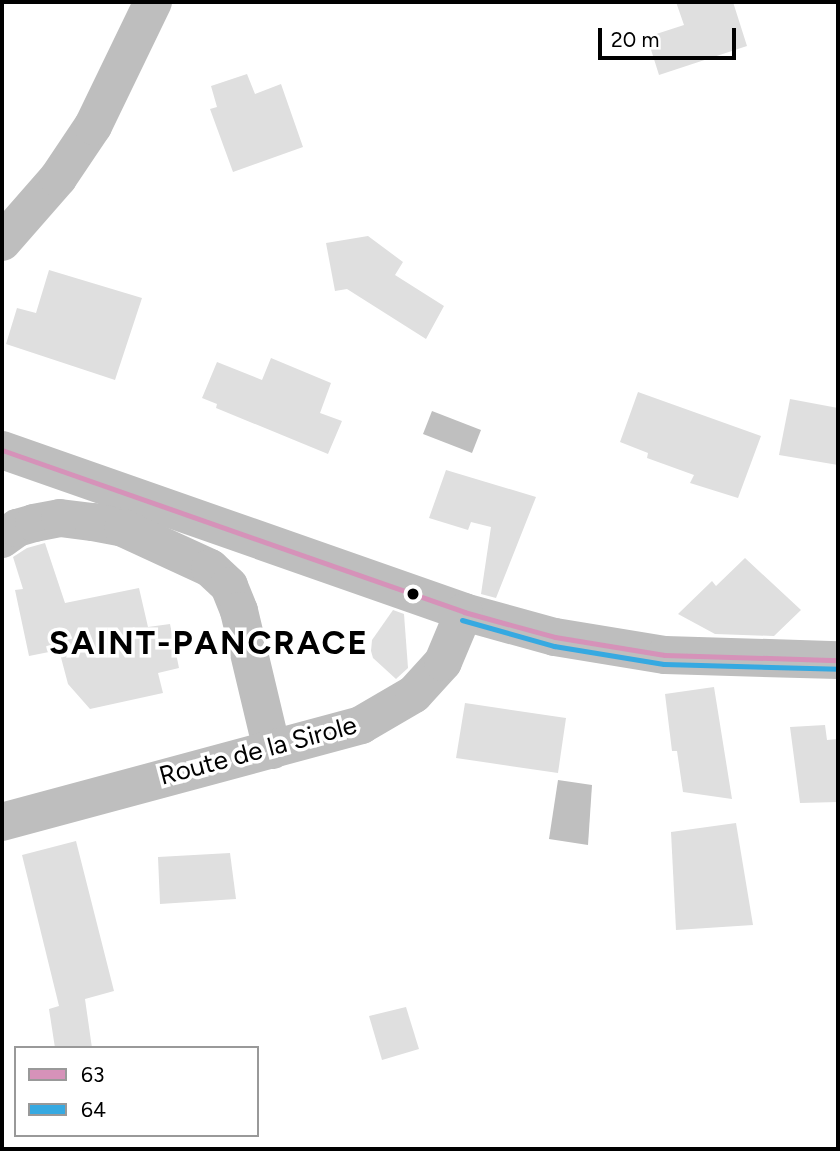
<!DOCTYPE html>
<style>
body{margin:0}
#map{position:relative;width:840px;height:1151px;overflow:hidden;background:#fff;font-family:Figtree,sans-serif}
div>[style]{position:absolute}
.water>*{inset:0;background:#bfbfbf}
.building>*{inset:0;background:#dfdfdf}
.minor>*{height:38px;margin:-19px;padding:0 19px;transform-origin:19px;border-radius:19px;background:#bebebe}
.bus-1>*{height:5px;margin:-2.5px;padding:0 2.5px;transform-origin:2.5px;border-radius:2.5px;background:#d692b9}
.bus-2>*{height:5px;margin:-2.5px;padding:0 2.5px;transform-origin:2.5px;border-radius:2.5px;background:#36a9e1}
.dots>*{width:19px;height:19px;translate:-50% -50%;box-sizing:border-box;border:4px solid #fff;border-radius:50%}
span{translate:-50% -50%;white-space:nowrap;text-align:center;line-height:1.15;-webkit-text-stroke:7px #fff;paint-order:stroke}
.street-label{font-size:26px;color:#000}
.district-label{font-size:33px;color:#000;font-weight:700;letter-spacing:2px}
.frame{position:absolute;inset:0;border:4px solid #000;pointer-events:none}
.legend{position:absolute;left:14px;top:1046px;width:245px;height:91px;box-sizing:border-box;background:#fff;border:2px solid #999;margin:0;padding:9px 12px;list-style:none;font-size:21px;color:#000}
.legend li{display:flex;align-items:center;gap:14px;height:35px}
.legend b{width:35px;border:2px solid #999}
.scale{position:absolute;left:598px;top:28px;width:138px;height:32px;box-sizing:border-box;border:4px solid #000;border-top:0;padding-left:9px;font-size:21px;line-height:24px;white-space:nowrap;color:#000;-webkit-text-stroke:5px #fff;paint-order:stroke}
</style>
<div id="map">
<div class="water">
<div style="clip-path:polygon(432px 411px,481px 430px,472px 453px,423px 434px)"></div>
<div style="clip-path:polygon(558px 780px,592px 785px,588px 845px,549px 839px)"></div>
</div>
<div class="building">
<div style="clip-path:polygon(676px 2px,733px 2px,747px 46px,659px 75px,647px 37px,684px 25px)"></div>
<div style="clip-path:polygon(247px 74px,255px 94px,281px 84px,303px 147px,233px 172px,210px 109px,217px 107px,211px 86px)"></div>
<div style="clip-path:polygon(368px 236px,403px 262px,395px 275px,444px 306px,426px 339px,347px 289px,335px 291px,326px 243px)"></div>
<div style="clip-path:polygon(49px 270px,142px 298px,115px 380px,6px 344px,17px 308px,36px 313px)"></div>
<div style="clip-path:polygon(271px 358px,331px 383px,320px 413px,342px 421px,328px 454px,216px 408px,217px 404px,202px 398px,217px 362px,262px 380px)"></div>
<div style="clip-path:polygon(638px 392px,761px 436px,738px 498px,690px 483px,694px 475px,647px 458px,648px 453px,620px 442px)"></div>
<div style="clip-path:polygon(790px 399px,838px 408px,838px 465px,779px 455px)"></div>
<div style="clip-path:polygon(446px 470px,536px 497px,496px 598px,481px 594px,491px 527px,471px 522px,468px 530px,429px 518px)"></div>
<div style="clip-path:polygon(45px 543px,65px 603px,139px 588px,148px 627px,170px 624px,179px 668px,158px 673px,163px 693px,90px 709px,68px 684px,59px 650px,29px 656px,15px 590px,23px 589px,13px 557px,27px 548px)"></div>
<div style="clip-path:polygon(745px 558px,801px 610px,774px 636px,715px 634px,678px 614px,712px 581px,716px 586px)"></div>
<div style="clip-path:polygon(393px 610px,404px 614px,408px 668px,396px 679px,373px 658px,371px 651px,372px 640px)"></div>
<div style="clip-path:polygon(714px 687px,732px 799px,683px 792px,677px 751px,672px 751px,665px 694px)"></div>
<div style="clip-path:polygon(465px 703px,566px 718px,558px 773px,456px 758px)"></div>
<div style="clip-path:polygon(825px 725px,827px 740px,838px 739px,838px 802px,800px 803px,790px 727px)"></div>
<div style="clip-path:polygon(736px 823px,753px 925px,676px 930px,671px 832px)"></div>
<div style="clip-path:polygon(76px 841px,114px 991px,85px 999px,92px 1048px,55px 1048px,49px 1009px,59px 1006px,22px 855px)"></div>
<div style="clip-path:polygon(230px 853px,236px 899px,160px 904px,158px 857px)"></div>
<div style="clip-path:polygon(406px 1007px,419px 1049px,382px 1060px,369px 1016px)"></div>
</div>
<div class="minor">
<div style="left:2px;top:242px;width:85px;rotate:-48.8deg"></div>
<div style="left:58px;top:178px;width:63px;rotate:-56.1deg"></div>
<div style="left:93px;top:126px;width:138px;rotate:-64.2deg"></div>
<div style="left:2px;top:450px;width:490px;rotate:19.3deg"></div>
<div style="left:464px;top:612px;width:94px;rotate:15.4deg"></div>
<div style="left:555px;top:637px;width:111px;rotate:9.3deg"></div>
<div style="left:665px;top:655px;width:173px;rotate:1.7deg"></div>
<div style="left:2px;top:539px;width:19px;rotate:-36deg"></div>
<div style="left:17px;top:528px;width:18px;rotate:-16deg"></div>
<div style="left:34px;top:523px;width:26px;rotate:-11deg"></div>
<div style="left:60px;top:518px;width:33px;rotate:7deg"></div>
<div style="left:93px;top:522px;width:31px;rotate:11deg"></div>
<div style="left:123px;top:528px;width:96px;rotate:24.7deg"></div>
<div style="left:210px;top:568px;width:26px;rotate:43deg"></div>
<div style="left:229px;top:586px;width:27px;rotate:68deg"></div>
<div style="left:239px;top:611px;width:143px;rotate:76.6deg"></div>
<div style="left:2px;top:822px;width:372px;rotate:-15.1deg"></div>
<div style="left:361px;top:725px;width:61px;rotate:-30.3deg"></div>
<div style="left:414px;top:694px;width:43px;rotate:-47.8deg"></div>
<div style="left:443px;top:662px;width:54px;rotate:-67.2deg"></div>
</div>
<div class="bus-1">
<div style="left:2px;top:450px;width:490px;rotate:19.3deg"></div>
<div style="left:464px;top:612px;width:94px;rotate:15.4deg"></div>
<div style="left:555px;top:637px;width:111px;rotate:9.3deg"></div>
<div style="left:665px;top:655px;width:173px;rotate:1.7deg"></div>
</div>
<div class="bus-2">
<div style="left:462px;top:620px;width:96px;rotate:15.8deg"></div>
<div style="left:554px;top:646px;width:111px;rotate:9.3deg"></div>
<div style="left:664px;top:664px;width:174px;rotate:1.6deg"></div>
</div>
<div class="dots">
<div style="left:413px;top:594px;background:#000"></div>
</div>
<div class="street-label">
<span style="left:258px;top:751px;rotate:-15deg">Route de la Sirole</span>
</div>
<div class="district-label">
<span style="left:209px;top:643px">SAINT-PANCRACE</span>
</div>
<div class="frame"></div>
<ul class="legend">
<li><b style="height:9px;background:#d692b9"></b>63</li>
<li><b style="height:9px;background:#36a9e1"></b>64</li>
</ul>
<div class="scale">20 m</div>
</div>
